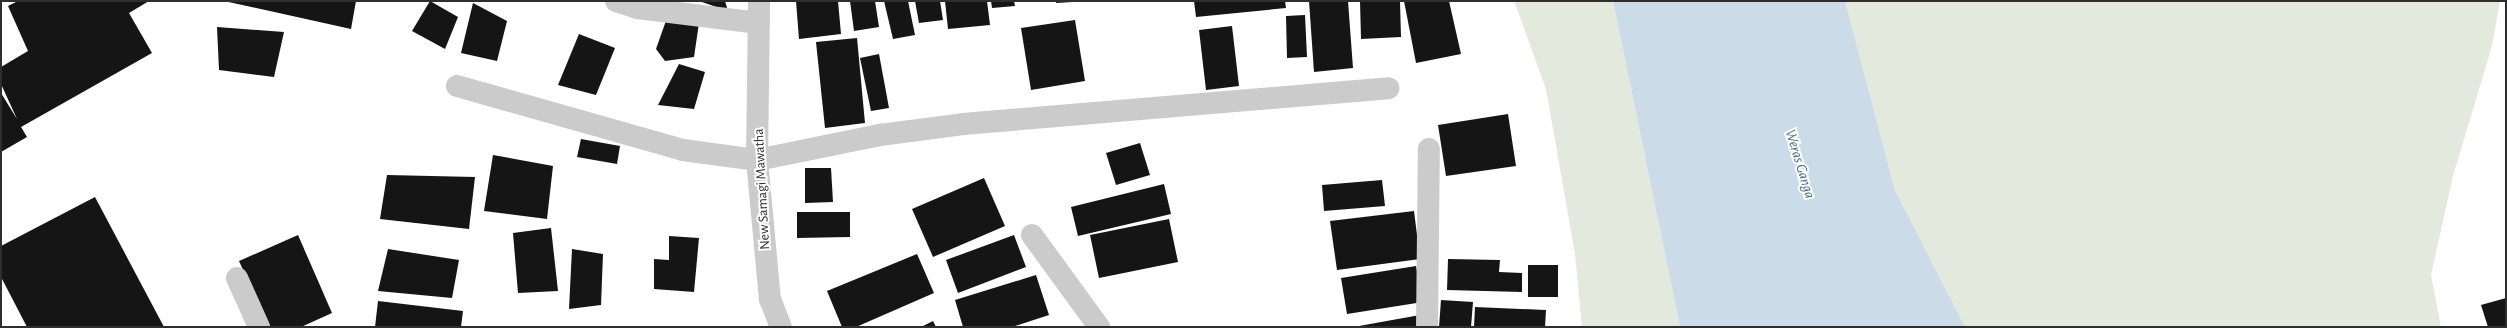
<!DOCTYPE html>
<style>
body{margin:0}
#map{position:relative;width:2507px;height:328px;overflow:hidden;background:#fff;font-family:"Alegreya Sans",sans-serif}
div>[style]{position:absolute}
.green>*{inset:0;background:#e3e9dd}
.water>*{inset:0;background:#cbdbe7}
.building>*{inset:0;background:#151515}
.minor>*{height:22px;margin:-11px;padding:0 11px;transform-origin:11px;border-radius:11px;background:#cbcbcb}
span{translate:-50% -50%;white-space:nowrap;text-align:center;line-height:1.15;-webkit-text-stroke:4px #fff;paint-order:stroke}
.street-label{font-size:14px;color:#2e2e2e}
.water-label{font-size:15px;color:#466b86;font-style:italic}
.frame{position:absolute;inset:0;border:2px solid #2e2e2e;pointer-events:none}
</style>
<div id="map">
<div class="green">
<div style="clip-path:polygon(1514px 1px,1613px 1px,1680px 327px,1582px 327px,1575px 254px,1546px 89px)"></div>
<div style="clip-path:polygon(1845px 1px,2500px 1px,2492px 46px,2453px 176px,2431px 275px,2441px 327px,1965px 327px,1895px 190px)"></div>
</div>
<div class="water">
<div style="clip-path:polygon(1613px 1px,1845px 1px,1895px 190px,1965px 327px,1680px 327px)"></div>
</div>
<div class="building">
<div style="clip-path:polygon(18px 1px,149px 1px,129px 13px,152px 53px,21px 127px,27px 137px,1px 152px,1px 93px,17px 119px,1px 84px,1px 67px,28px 51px,8px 6px)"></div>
<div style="clip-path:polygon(224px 1px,356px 1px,351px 29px)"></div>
<div style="clip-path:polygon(430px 1px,458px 17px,445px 49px,412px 31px)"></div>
<div style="clip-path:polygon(699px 1px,725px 1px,728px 11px)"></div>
<div style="clip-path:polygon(796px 1px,838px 1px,841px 34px,799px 39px)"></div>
<div style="clip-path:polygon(850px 1px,875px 1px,879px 27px,854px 31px)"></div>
<div style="clip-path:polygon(884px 1px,908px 1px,915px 35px,893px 39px)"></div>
<div style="clip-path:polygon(915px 1px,940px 1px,943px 20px,919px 23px)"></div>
<div style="clip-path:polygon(945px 1px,987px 1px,990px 25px,948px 29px)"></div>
<div style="clip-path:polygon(991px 1px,1014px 1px,1015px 6px,992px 8px)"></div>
<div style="clip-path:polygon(1056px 1px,1073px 1px,1073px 2px,1056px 3px)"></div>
<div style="clip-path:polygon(1194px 1px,1285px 1px,1286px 8px,1196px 17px)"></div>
<div style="clip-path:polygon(1309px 1px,1348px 1px,1353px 68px,1314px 72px)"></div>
<div style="clip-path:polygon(1360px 1px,1400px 1px,1401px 37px,1361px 39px)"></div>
<div style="clip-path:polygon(1404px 1px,1449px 1px,1461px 54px,1416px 63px)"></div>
<div style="clip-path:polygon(473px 3px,507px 21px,497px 61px,461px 53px)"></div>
<div style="clip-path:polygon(668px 15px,699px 23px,694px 57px,665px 61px,656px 49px)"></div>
<div style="clip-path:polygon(1305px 15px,1307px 57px,1287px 58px,1286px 16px)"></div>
<div style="clip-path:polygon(1075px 20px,1085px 81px,1031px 90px,1021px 28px)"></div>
<div style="clip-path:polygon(1232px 26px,1239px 86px,1206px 90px,1199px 30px)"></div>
<div style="clip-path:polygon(217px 27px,284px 32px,274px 77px,219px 70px)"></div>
<div style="clip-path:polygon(579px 34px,615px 48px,596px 95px,558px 85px)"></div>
<div style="clip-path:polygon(857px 38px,865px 123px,825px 128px,816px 42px)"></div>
<div style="clip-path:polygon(879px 54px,889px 108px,871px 111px,860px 58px)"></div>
<div style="clip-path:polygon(679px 64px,705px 72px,694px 109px,658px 105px)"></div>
<div style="clip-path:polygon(1508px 114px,1516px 166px,1446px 176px,1438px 125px)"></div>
<div style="clip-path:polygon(581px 139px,620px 146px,617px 164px,577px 157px)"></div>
<div style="clip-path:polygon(1140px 143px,1150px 175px,1116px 185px,1106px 153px)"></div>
<div style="clip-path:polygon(493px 155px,553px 166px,547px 219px,484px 211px)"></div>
<div style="clip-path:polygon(805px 168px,831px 168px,833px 202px,805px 203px)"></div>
<div style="clip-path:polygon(387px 175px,475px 177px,469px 229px,380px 219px)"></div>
<div style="clip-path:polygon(984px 178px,1005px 226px,933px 257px,912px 209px)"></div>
<div style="clip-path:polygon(1382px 180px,1385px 206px,1324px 211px,1322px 185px)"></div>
<div style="clip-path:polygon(1164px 184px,1171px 214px,1078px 236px,1071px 207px)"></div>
<div style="clip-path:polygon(95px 197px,164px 327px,27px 327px,1px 277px,1px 246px)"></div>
<div style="clip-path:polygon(1414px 211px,1420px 259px,1337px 270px,1330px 221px)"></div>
<div style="clip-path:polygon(797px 212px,850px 212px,850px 237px,797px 238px)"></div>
<div style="clip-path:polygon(1169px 219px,1178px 262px,1099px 278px,1090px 235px)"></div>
<div style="clip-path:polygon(551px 228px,558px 291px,518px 293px,513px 233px)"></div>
<div style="clip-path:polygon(298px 235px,332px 313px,301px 327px,269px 327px,239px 261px)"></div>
<div style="clip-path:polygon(1014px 235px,1026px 267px,958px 293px,946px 260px)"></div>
<div style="clip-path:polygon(669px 236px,699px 238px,694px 292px,654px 289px,654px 259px,669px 260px)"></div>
<div style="clip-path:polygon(388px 249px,459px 260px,452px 298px,378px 291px)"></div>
<div style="clip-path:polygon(572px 249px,603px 254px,601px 305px,569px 309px)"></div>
<div style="clip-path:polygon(917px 254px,934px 293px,856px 327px,842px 327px,827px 291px)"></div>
<div style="clip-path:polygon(1448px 259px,1500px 260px,1499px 272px,1522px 273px,1522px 292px,1447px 290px)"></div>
<div style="clip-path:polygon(1528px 265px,1558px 265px,1558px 297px,1528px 297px)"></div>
<div style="clip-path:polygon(1416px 266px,1423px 302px,1347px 314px,1341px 278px)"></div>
<div style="clip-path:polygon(1036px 275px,1049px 315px,1012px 327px,963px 327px,955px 300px)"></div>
<div style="clip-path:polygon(2506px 298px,2506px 327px,2488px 327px,2481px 305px)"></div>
<div style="clip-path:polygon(1441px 300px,1473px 302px,1471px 327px,1439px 327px)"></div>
<div style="clip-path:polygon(378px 301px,463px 311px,461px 327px,375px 327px)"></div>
<div style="clip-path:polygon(1475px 307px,1546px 310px,1545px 327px,1474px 327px)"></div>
<div style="clip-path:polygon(1420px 315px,1420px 327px,1359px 327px,1359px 326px)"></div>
<div style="clip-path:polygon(933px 321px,936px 327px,921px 327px)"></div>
</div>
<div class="minor">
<div style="left:616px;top:1px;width:22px;rotate:18deg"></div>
<div style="left:637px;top:8px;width:123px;rotate:7deg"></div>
<div style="left:759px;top:1px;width:159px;rotate:90.7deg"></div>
<div style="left:757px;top:160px;width:140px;rotate:84.7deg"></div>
<div style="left:770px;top:299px;width:30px;rotate:69deg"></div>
<div style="left:457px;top:86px;width:235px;rotate:15.8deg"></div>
<div style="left:683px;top:150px;width:75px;rotate:7.7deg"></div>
<div style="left:757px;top:160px;width:126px;rotate:-11.5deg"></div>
<div style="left:880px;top:135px;width:84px;rotate:-7.5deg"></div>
<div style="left:963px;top:124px;width:427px;rotate:-4.8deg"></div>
<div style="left:1032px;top:235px;width:114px;rotate:53.9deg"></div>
<div style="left:237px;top:278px;width:54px;rotate:65.8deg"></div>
<div style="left:1427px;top:327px;width:178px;rotate:-89.4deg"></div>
</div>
<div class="street-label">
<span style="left:762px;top:189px;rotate:-93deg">New Samagi Mawatha</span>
</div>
<div class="water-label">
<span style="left:1800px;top:164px;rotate:73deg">Weras Ganga</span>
</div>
<div class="frame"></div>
</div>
